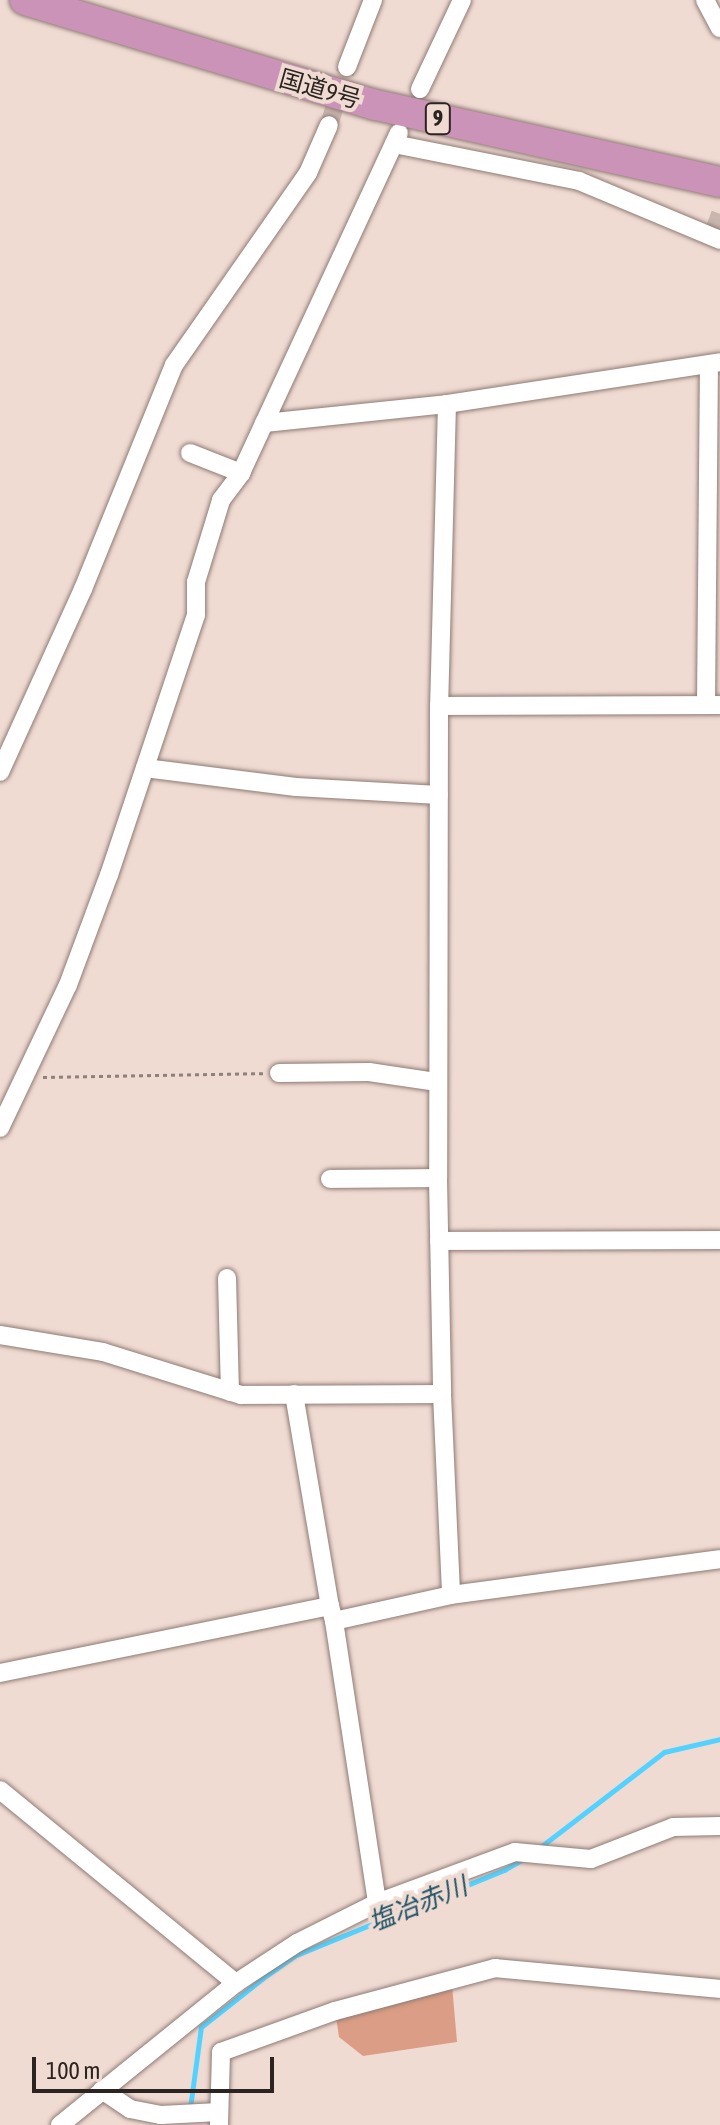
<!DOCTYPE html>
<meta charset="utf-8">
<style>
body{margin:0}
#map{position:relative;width:720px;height:2125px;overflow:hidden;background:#f0dbd3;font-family:"Asap Condensed","Noto Sans JP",sans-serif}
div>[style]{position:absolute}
.green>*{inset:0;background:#db9d85}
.stream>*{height:5px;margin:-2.5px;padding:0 2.5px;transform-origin:2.5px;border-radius:2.5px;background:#54d2ff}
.minor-tunnel>*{height:18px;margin-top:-9px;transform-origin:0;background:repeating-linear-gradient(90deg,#c9b6af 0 18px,transparent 0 27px)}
.path>*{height:3px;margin-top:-1.5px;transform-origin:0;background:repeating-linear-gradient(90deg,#8e807a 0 4px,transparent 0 8px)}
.roads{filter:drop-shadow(0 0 2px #8e7b74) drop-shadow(0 0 2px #8e7b74)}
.minor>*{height:18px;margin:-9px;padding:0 9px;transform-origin:9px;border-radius:9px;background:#fff}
.trunk>*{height:30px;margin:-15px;padding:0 15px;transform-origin:15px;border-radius:15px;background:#cc93b8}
span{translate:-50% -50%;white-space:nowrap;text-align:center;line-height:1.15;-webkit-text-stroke:8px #f0dbd3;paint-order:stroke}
.shield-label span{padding:2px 6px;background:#f0dbd3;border:2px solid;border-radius:6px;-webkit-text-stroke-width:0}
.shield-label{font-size:22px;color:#2c2421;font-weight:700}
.street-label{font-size:24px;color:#2c2421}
.water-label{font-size:26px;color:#1f5366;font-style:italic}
.scale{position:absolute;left:32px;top:2057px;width:242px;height:36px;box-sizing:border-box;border:4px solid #2c2421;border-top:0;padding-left:10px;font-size:24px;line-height:28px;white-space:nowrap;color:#2c2421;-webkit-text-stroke:6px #f0dbd3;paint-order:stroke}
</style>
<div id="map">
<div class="green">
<div style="clip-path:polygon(452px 1985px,457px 2042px,363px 2056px,339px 2037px,336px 2017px)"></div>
</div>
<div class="stream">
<div style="left:539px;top:1848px;width:158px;rotate:-37.5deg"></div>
<div style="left:664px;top:1752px;width:57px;rotate:-13.1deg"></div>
<div style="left:190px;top:2108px;width:82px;rotate:-82.3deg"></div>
<div style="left:201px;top:2027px;width:79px;rotate:-38.3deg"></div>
<div style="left:263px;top:1978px;width:38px;rotate:-35deg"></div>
<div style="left:294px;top:1956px;width:227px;rotate:-22.3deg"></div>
<div style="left:504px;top:1870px;width:20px;rotate:-30deg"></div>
</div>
<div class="minor-tunnel">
<div style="left:329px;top:125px;width:61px;rotate:-72.8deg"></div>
<div style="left:715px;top:228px;width:15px;rotate:-70deg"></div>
</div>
<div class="path">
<div style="left:43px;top:1077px;width:220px;rotate:-1deg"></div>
</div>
<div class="roads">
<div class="minor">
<div style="left:705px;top:0;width:32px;rotate:62deg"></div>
<div style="left:347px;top:67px;width:72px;rotate:-68.8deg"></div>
<div style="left:420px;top:89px;width:98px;rotate:-64.7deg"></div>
<div style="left:394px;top:144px;width:189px;rotate:11.3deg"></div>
<div style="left:579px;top:181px;width:153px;rotate:22.7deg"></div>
<div style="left:447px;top:404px;width:302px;rotate:91.5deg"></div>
<div style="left:439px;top:706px;width:472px;rotate:90.1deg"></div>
<div style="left:438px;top:1178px;width:216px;rotate:88.9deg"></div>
<div style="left:442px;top:1394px;width:201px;rotate:87.4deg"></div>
<div style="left:264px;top:423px;width:184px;rotate:-5.9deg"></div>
<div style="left:447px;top:404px;width:276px;rotate:-8.7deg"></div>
<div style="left:190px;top:453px;width:55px;rotate:21.4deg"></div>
<div style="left:706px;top:705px;width:340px;rotate:-89.5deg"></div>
<div style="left:439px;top:706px;width:281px;rotate:-0.2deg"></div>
<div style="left:145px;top:768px;width:152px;rotate:7.2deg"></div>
<div style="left:296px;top:787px;width:143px;rotate:3.2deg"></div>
<div style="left:0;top:772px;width:201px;rotate:-65.6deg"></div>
<div style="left:83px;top:589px;width:242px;rotate:-67.9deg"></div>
<div style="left:174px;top:365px;width:234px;rotate:-55.1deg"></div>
<div style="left:308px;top:173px;width:52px;rotate:-66.4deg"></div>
<div style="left:279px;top:1073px;width:90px;rotate:-0.6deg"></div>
<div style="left:369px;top:1072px;width:69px;rotate:8.4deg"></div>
<div style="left:0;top:1128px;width:158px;rotate:-64.6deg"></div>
<div style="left:68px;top:985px;width:117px;rotate:-69.6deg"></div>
<div style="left:109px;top:875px;width:274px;rotate:-71.5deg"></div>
<div style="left:196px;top:615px;width:33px;rotate:-90deg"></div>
<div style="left:196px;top:582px;width:86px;rotate:-73deg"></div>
<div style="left:221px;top:500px;width:34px;rotate:-53deg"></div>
<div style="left:241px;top:473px;width:375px;rotate:-65.1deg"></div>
<div style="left:330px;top:1179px;width:108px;rotate:-0.5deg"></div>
<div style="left:439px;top:1241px;width:281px;rotate:-0.2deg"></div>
<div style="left:227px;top:1278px;width:114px;rotate:88.5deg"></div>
<div style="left:0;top:1335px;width:104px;rotate:9.4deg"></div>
<div style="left:103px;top:1352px;width:145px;rotate:17.3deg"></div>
<div style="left:241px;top:1395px;width:201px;rotate:-0.3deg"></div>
<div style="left:294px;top:1394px;width:215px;rotate:80.4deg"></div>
<div style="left:334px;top:1621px;width:285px;rotate:81.3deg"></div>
<div style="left:0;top:1673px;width:337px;rotate:-11.5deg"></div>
<div style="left:330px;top:1606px;width:16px;rotate:75deg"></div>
<div style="left:334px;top:1621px;width:120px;rotate:-12.5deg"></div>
<div style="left:451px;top:1595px;width:271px;rotate:-7.6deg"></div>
<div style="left:0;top:1790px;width:305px;rotate:39.3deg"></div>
<div style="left:102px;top:2090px;width:34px;rotate:34deg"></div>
<div style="left:130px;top:2109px;width:32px;rotate:11deg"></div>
<div style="left:161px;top:2115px;width:58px;rotate:-3deg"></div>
<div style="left:60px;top:2125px;width:226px;rotate:-38.9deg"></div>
<div style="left:236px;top:1983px;width:73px;rotate:-33.3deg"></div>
<div style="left:297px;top:1943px;width:89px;rotate:-26.6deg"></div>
<div style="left:377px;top:1903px;width:147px;rotate:-20.3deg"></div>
<div style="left:515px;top:1852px;width:76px;rotate:5.3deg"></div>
<div style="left:591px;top:1859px;width:88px;rotate:-21.3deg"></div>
<div style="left:673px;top:1827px;width:47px;rotate:-1.2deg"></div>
<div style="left:219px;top:2125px;width:73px;rotate:-88.4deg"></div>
<div style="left:221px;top:2052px;width:121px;rotate:-19.8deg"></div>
<div style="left:335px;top:2011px;width:166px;rotate:-15deg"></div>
<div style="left:495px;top:1968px;width:226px;rotate:5.3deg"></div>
</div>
<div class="trunk">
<div style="left:25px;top:0;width:366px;rotate:16.7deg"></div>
<div style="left:376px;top:105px;width:353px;rotate:12.6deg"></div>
</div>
</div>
<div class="shield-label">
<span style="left:438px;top:119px">9</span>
</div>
<div class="street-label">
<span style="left:320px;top:89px;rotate:16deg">国道9号</span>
</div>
<div class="water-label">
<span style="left:418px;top:1905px;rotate:-22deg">塩冶赤川</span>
</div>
<div class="scale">100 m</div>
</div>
